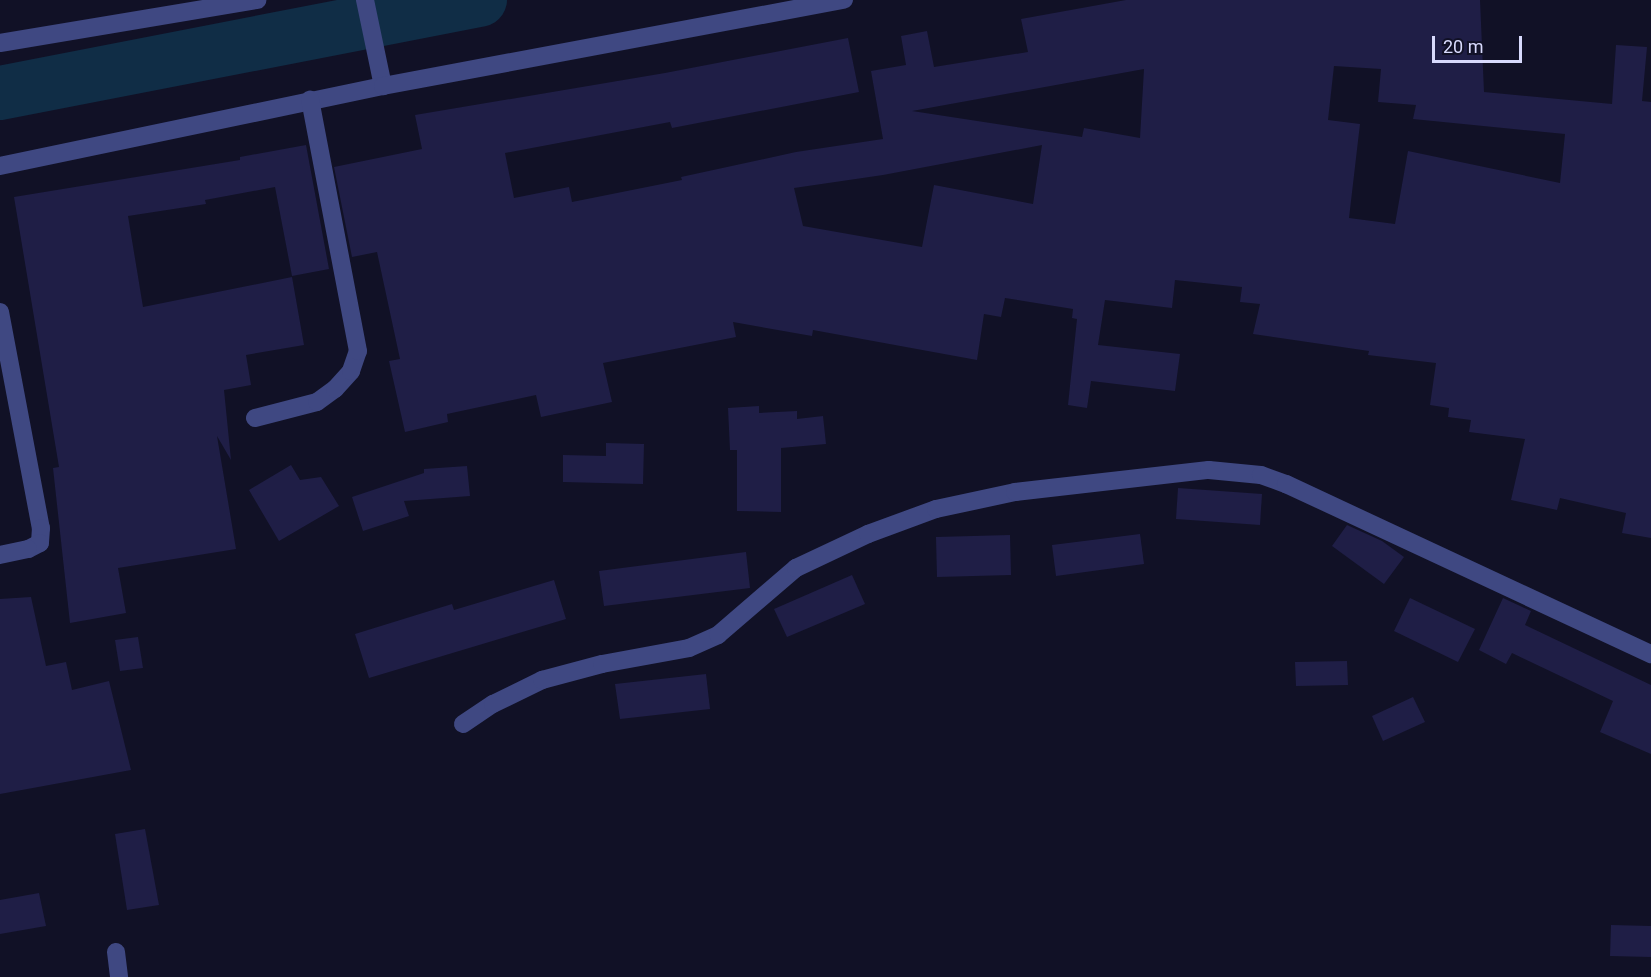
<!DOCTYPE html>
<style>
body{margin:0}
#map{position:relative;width:1651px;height:977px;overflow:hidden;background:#111126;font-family:Roboto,sans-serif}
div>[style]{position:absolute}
.river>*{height:54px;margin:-27px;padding:0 27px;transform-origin:27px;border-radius:27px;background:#102d46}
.building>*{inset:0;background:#1f1e46}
.minor>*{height:18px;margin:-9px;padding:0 9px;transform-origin:9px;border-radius:9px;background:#3f4882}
span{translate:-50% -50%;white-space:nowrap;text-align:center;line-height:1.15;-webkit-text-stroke:5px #111126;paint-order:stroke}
.scale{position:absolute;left:1432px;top:36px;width:90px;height:27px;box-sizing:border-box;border:3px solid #d8dafd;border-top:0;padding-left:8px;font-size:18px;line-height:21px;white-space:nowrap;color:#d8dafd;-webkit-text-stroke:4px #111126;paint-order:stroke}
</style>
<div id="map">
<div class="river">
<div style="left:0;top:93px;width:489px;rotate:-11deg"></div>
</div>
<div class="building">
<div style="clip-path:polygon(evenodd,1126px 0,1480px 0,1484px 92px,1612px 104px,1616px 45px,1647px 47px,1642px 101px,1651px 102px,1651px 538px,1622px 533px,1626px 513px,1560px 498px,1557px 510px,1511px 500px,1525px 439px,1469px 432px,1471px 420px,1448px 417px,1449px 408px,1430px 405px,1436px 363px,1368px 355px,1369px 351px,1253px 334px,1260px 304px,1240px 302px,1242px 287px,1175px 280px,1172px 308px,1105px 300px,1098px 345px,1180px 354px,1175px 391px,1091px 381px,1087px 408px,1068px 405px,1077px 319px,1072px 318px,1073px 309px,1005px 298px,1001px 317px,984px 314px,977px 360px,813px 330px,812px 336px,733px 322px,736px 337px,603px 363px,612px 402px,541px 417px,536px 395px,447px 414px,448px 422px,405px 432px,389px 361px,400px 359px,377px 252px,352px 257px,334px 167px,422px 149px,415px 115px,665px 73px,848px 38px,859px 92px,672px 128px,670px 122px,505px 153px,514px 198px,569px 187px,572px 202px,682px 180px,681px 177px,796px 152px,883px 139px,871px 71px,906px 65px,901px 36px,927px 31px,934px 67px,1028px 52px,1021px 19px,1126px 0,1334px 66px,1381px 69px,1378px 102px,1416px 105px,1413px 119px,1565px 134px,1560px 183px,1408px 151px,1395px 224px,1349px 218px,1360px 124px,1328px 120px,1334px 66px,1126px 0,1144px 69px,1140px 138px,1084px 128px,1082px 137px,912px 111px,1144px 69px,1126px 0,1042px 145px,1033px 204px,934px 185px,922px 247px,803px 226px,794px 188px,883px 175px,1042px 145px)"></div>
<div style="clip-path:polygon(306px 145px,329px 269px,292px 276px,275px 187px,205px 200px,206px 204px,128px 216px,143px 307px,292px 277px,304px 345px,246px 355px,251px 385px,224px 390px,231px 460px,217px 436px,236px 549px,118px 568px,126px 613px,70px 623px,53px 468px,59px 467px,14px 197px,240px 160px,240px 157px)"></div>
<div style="clip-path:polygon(759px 406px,759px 413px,797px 411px,797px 419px,823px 416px,826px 444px,781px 448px,781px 512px,737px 511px,737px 450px,730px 450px,728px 408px)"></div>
<div style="clip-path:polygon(606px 443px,644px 444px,643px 484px,563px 482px,563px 455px,606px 456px)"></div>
<div style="clip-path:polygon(291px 465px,300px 480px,321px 477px,339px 506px,279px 541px,249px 490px)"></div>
<div style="clip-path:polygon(467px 466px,470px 496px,404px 501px,409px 516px,363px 531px,352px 497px,424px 473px,424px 469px)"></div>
<div style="clip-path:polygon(1178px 488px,1262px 494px,1260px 525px,1176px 519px)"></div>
<div style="clip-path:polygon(1347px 525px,1382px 541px,1404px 557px,1384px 584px,1332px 546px)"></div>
<div style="clip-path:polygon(1140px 534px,1144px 564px,1056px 576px,1052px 545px)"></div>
<div style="clip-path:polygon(1010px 535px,1011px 575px,937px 577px,936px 537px)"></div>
<div style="clip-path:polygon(746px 552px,750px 588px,604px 606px,599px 571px)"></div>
<div style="clip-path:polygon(852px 575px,865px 604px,787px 637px,774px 609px)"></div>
<div style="clip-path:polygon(554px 580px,566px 619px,369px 678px,355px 634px,452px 604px,454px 610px)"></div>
<div style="clip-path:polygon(31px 597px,46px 666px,66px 662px,72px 690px,109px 681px,131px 770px,0 794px,0 599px)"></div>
<div style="clip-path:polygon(1410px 598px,1475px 629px,1458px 662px,1394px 631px)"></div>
<div style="clip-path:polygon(1503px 598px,1531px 611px,1525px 625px,1651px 685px,1651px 754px,1600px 732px,1613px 701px,1512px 653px,1506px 664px,1479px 650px)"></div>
<div style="clip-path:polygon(138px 637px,143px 668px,120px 671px,115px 640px)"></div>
<div style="clip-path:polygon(1347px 661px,1348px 685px,1296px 686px,1295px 662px)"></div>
<div style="clip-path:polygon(706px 674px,710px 709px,620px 719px,615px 684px)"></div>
<div style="clip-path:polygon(1413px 697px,1425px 722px,1383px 741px,1372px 716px)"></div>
<div style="clip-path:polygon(145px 829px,159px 905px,127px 910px,115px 834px)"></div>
<div style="clip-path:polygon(39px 893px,46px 926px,0 934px,0 900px)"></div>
<div style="clip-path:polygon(1611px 925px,1651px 926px,1651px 957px,1610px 956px)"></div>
</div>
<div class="minor">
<div style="left:365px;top:0;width:88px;rotate:78.2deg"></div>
<div style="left:0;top:43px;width:261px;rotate:-9.5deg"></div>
<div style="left:0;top:166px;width:391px;rotate:-11.8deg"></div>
<div style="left:383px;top:86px;width:469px;rotate:-10.6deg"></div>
<div style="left:0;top:312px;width:220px;rotate:79.3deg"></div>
<div style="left:41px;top:528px;width:15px;rotate:94deg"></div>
<div style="left:40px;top:543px;width:13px;rotate:153deg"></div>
<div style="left:28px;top:549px;width:29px;rotate:168deg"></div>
<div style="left:255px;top:418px;width:64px;rotate:-14.5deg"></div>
<div style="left:317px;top:402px;width:22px;rotate:-36deg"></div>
<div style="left:335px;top:389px;width:24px;rotate:-48deg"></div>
<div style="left:351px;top:371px;width:21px;rotate:-71deg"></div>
<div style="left:358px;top:351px;width:256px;rotate:-100.8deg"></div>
<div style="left:463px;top:724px;width:36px;rotate:-34deg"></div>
<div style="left:493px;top:704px;width:55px;rotate:-26.1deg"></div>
<div style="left:542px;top:680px;width:62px;rotate:-14.9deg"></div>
<div style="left:602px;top:664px;width:88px;rotate:-10.4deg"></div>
<div style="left:689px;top:648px;width:32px;rotate:-24deg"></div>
<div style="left:718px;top:635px;width:103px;rotate:-40.7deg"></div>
<div style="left:796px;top:568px;width:80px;rotate:-25.3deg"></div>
<div style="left:868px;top:534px;width:72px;rotate:-20.2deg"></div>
<div style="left:936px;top:509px;width:81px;rotate:-12.1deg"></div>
<div style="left:1015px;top:492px;width:195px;rotate:-6.5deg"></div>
<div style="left:1209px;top:470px;width:52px;rotate:5.5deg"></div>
<div style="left:1261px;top:475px;width:27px;rotate:20deg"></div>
<div style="left:1286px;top:484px;width:403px;rotate:25deg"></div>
<div style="left:116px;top:952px;width:25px;rotate:83deg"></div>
</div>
<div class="scale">20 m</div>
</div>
